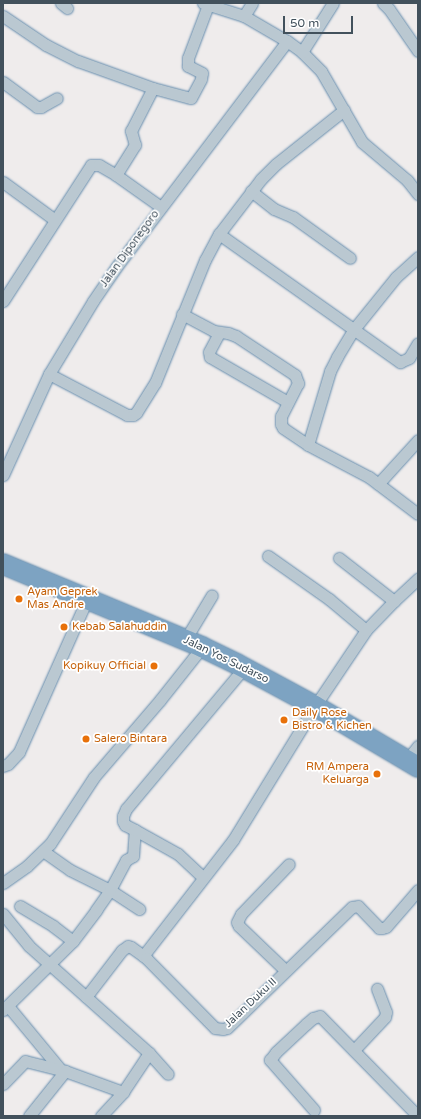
<!DOCTYPE html>
<style>
body{margin:0}
#map{position:relative;width:421px;height:1119px;overflow:hidden;background:#efecec;font-family:"Varela Round",sans-serif}
div>[style]{position:absolute}
.roads{filter:drop-shadow(0 0 1px #688eae) drop-shadow(0 0 1px #688eae)}
.street>*{height:11px;margin:-5.5px;padding:0 5.5px;transform-origin:5.5px;border-radius:5.5px;background:#bac8d1}
.highway>*{height:20px;margin:-10px;padding:0 10px;transform-origin:10px;border-radius:10px;background:#7da3c2}
.dots>*{width:11px;height:11px;translate:-50% -50%;box-sizing:border-box;border:2px solid #fff;border-radius:50%}
span{translate:-50% -50%;white-space:nowrap;text-align:center;line-height:1.15;-webkit-text-stroke:3.5px #fff;paint-order:stroke}
.street-label{font-size:11px;color:#42515c}
.food-label{font-size:11px;color:#c56008}
.left{translate:0 -50%;text-align:left}
.right{translate:-100% -50%;text-align:right}
.frame{position:absolute;inset:0;border:4px solid #42515c;pointer-events:none}
.scale{position:absolute;left:283px;top:16px;width:70px;height:18px;box-sizing:border-box;border:2px solid #42515c;border-top:0;padding-left:5px;font-size:12px;line-height:14px;white-space:nowrap;color:#42515c;-webkit-text-stroke:3px #fff;paint-order:stroke}
</style>
<div id="map">
<div class="roads">
<div class="street">
<div style="left:61px;top:3px;width:8px;rotate:40deg"></div>
<div style="left:203px;top:3px;width:43px;rotate:17.6deg"></div>
<div style="left:244px;top:16px;width:50px;rotate:30.2deg"></div>
<div style="left:287px;top:41px;width:19px;rotate:36deg"></div>
<div style="left:302px;top:52px;width:27px;rotate:45deg"></div>
<div style="left:321px;top:71px;width:82px;rotate:60deg"></div>
<div style="left:362px;top:142px;width:59px;rotate:40.2deg"></div>
<div style="left:407px;top:180px;width:18px;rotate:52deg"></div>
<div style="left:383px;top:3px;width:8px;rotate:45deg"></div>
<div style="left:389px;top:9px;width:51px;rotate:55.4deg"></div>
<div style="left:3px;top:16px;width:52px;rotate:34deg"></div>
<div style="left:46px;top:45px;width:36px;rotate:27deg"></div>
<div style="left:78px;top:61px;width:80px;rotate:19.8deg"></div>
<div style="left:153px;top:88px;width:39px;rotate:15deg"></div>
<div style="left:191px;top:98px;width:21px;rotate:-62deg"></div>
<div style="left:201px;top:79px;width:6px;rotate:-81deg"></div>
<div style="left:202px;top:73px;width:16px;rotate:-153deg"></div>
<div style="left:188px;top:66px;width:8px;rotate:-90deg"></div>
<div style="left:188px;top:58px;width:57px;rotate:-69.3deg"></div>
<div style="left:244px;top:16px;width:15px;rotate:-58deg"></div>
<div style="left:302px;top:52px;width:58px;rotate:-57.7deg"></div>
<div style="left:3px;top:82px;width:42px;rotate:36.3deg"></div>
<div style="left:37px;top:107px;width:4px"></div>
<div style="left:41px;top:107px;width:18px;rotate:-29deg"></div>
<div style="left:116px;top:175px;width:36px;rotate:-58deg"></div>
<div style="left:135px;top:145px;width:15px;rotate:-106deg"></div>
<div style="left:131px;top:131px;width:48px;rotate:-62.9deg"></div>
<div style="left:3px;top:182px;width:64px;rotate:36.2deg"></div>
<div style="left:251px;top:191px;width:29px;rotate:38deg"></div>
<div style="left:274px;top:209px;width:21px;rotate:23deg"></div>
<div style="left:293px;top:217px;width:70px;rotate:35.7deg"></div>
<div style="left:219px;top:234px;width:222px;rotate:35.3deg"></div>
<div style="left:400px;top:362px;width:10px;rotate:-24deg"></div>
<div style="left:409px;top:358px;width:17px;rotate:-59deg"></div>
<div style="left:3px;top:301px;width:162px;rotate:-57.1deg"></div>
<div style="left:91px;top:165px;width:8px"></div>
<div style="left:99px;top:165px;width:20px;rotate:30deg"></div>
<div style="left:116px;top:175px;width:55px;rotate:35.4deg"></div>
<div style="left:182px;top:314px;width:36px;rotate:28deg"></div>
<div style="left:214px;top:331px;width:14px;rotate:8deg"></div>
<div style="left:228px;top:333px;width:9px;rotate:21deg"></div>
<div style="left:236px;top:336px;width:71px;rotate:33.5deg"></div>
<div style="left:295px;top:375px;width:9px;rotate:69deg"></div>
<div style="left:298px;top:383px;width:37px;rotate:117deg"></div>
<div style="left:281px;top:416px;width:8px;rotate:90deg"></div>
<div style="left:281px;top:424px;width:4px;rotate:63deg"></div>
<div style="left:283px;top:428px;width:30px;rotate:34deg"></div>
<div style="left:308px;top:445px;width:69px;rotate:27.7deg"></div>
<div style="left:369px;top:477px;width:61px;rotate:37.1deg"></div>
<div style="left:219px;top:333px;width:21px;rotate:118deg"></div>
<div style="left:209px;top:352px;width:5px;rotate:79deg"></div>
<div style="left:210px;top:357px;width:90px;rotate:30deg"></div>
<div style="left:49px;top:374px;width:88px;rotate:27.7deg"></div>
<div style="left:127px;top:415px;width:6px"></div>
<div style="left:133px;top:415px;width:4px;rotate:-34deg"></div>
<div style="left:136px;top:413px;width:36px;rotate:-58deg"></div>
<div style="left:155px;top:383px;width:133px;rotate:-67.9deg"></div>
<div style="left:205px;top:260px;width:30px;rotate:-62deg"></div>
<div style="left:219px;top:234px;width:69px;rotate:-52.6deg"></div>
<div style="left:261px;top:179px;width:21px;rotate:-45deg"></div>
<div style="left:276px;top:164px;width:87px;rotate:-38.5deg"></div>
<div style="left:308px;top:445px;width:77px;rotate:-73.4deg"></div>
<div style="left:330px;top:371px;width:16px;rotate:-63deg"></div>
<div style="left:337px;top:357px;width:33px;rotate:-59deg"></div>
<div style="left:354px;top:329px;width:67px;rotate:-51.1deg"></div>
<div style="left:396px;top:277px;width:30px;rotate:-42deg"></div>
<div style="left:3px;top:475px;width:111px;rotate:-65.5deg"></div>
<div style="left:49px;top:374px;width:85px;rotate:-58.9deg"></div>
<div style="left:93px;top:301px;width:42px;rotate:-55.6deg"></div>
<div style="left:117px;top:266px;width:282px;rotate:-52.9deg"></div>
<div style="left:378px;top:484px;width:59px;rotate:-47.7deg"></div>
<div style="left:268px;top:556px;width:75px;rotate:35.2deg"></div>
<div style="left:329px;top:599px;width:48px;rotate:40deg"></div>
<div style="left:339px;top:558px;width:70px;rotate:38deg"></div>
<div style="left:185px;top:640px;width:52px;rotate:-59deg"></div>
<div style="left:407px;top:760px;width:18px;rotate:-52deg"></div>
<div style="left:3px;top:766px;width:5px;rotate:-22deg"></div>
<div style="left:8px;top:764px;width:16px;rotate:-47deg"></div>
<div style="left:19px;top:752px;width:167px;rotate:-66deg"></div>
<div style="left:135px;top:830px;width:49px;rotate:29.2deg"></div>
<div style="left:178px;top:854px;width:34px;rotate:43deg"></div>
<div style="left:43px;top:851px;width:33px;rotate:35deg"></div>
<div style="left:70px;top:870px;width:45px;rotate:26.6deg"></div>
<div style="left:110px;top:890px;width:35px;rotate:33deg"></div>
<div style="left:3px;top:883px;width:29px;rotate:-35deg"></div>
<div style="left:27px;top:866px;width:32px;rotate:-44deg"></div>
<div style="left:50px;top:844px;width:80px;rotate:-56.7deg"></div>
<div style="left:94px;top:777px;width:101px;rotate:-49.4deg"></div>
<div style="left:160px;top:700px;width:68px;rotate:-51.6deg"></div>
<div style="left:20px;top:906px;width:39px;rotate:31deg"></div>
<div style="left:53px;top:926px;width:25px;rotate:37deg"></div>
<div style="left:3px;top:914px;width:41px;rotate:50.9deg"></div>
<div style="left:29px;top:946px;width:161px;rotate:41.7deg"></div>
<div style="left:149px;top:1053px;width:28px;rotate:48deg"></div>
<div style="left:143px;top:956px;width:147px;rotate:-52.2deg"></div>
<div style="left:233px;top:840px;width:157px;rotate:-58.5deg"></div>
<div style="left:315px;top:706px;width:92px;rotate:-56.1deg"></div>
<div style="left:366px;top:630px;width:40px;rotate:-46deg"></div>
<div style="left:394px;top:601px;width:33px;rotate:-43deg"></div>
<div style="left:285px;top:970px;width:64px;rotate:-136.3deg"></div>
<div style="left:239px;top:926px;width:4px;rotate:-117deg"></div>
<div style="left:237px;top:922px;width:9px;rotate:-63deg"></div>
<div style="left:241px;top:914px;width:69px;rotate:-46.2deg"></div>
<div style="left:86px;top:997px;width:59px;rotate:-52.5deg"></div>
<div style="left:122px;top:950px;width:7px;rotate:-34deg"></div>
<div style="left:128px;top:946px;width:3px;rotate:18deg"></div>
<div style="left:131px;top:947px;width:19px;rotate:36deg"></div>
<div style="left:146px;top:958px;width:98px;rotate:45.4deg"></div>
<div style="left:215px;top:1028px;width:8px;rotate:7deg"></div>
<div style="left:223px;top:1029px;width:4px;rotate:-14deg"></div>
<div style="left:227px;top:1028px;width:174px;rotate:-44.1deg"></div>
<div style="left:352px;top:907px;width:6px;rotate:-9deg"></div>
<div style="left:358px;top:906px;width:30px;rotate:46deg"></div>
<div style="left:379px;top:928px;width:3px"></div>
<div style="left:382px;top:928px;width:4px;rotate:-14deg"></div>
<div style="left:386px;top:927px;width:49px;rotate:-49.1deg"></div>
<div style="left:8px;top:1006px;width:83px;rotate:50.4deg"></div>
<div style="left:3px;top:1010px;width:98px;rotate:-44.6deg"></div>
<div style="left:73px;top:941px;width:39px;rotate:-53deg"></div>
<div style="left:96px;top:910px;width:24px;rotate:-55deg"></div>
<div style="left:110px;top:890px;width:34px;rotate:-62deg"></div>
<div style="left:126px;top:860px;width:8px;rotate:-30deg"></div>
<div style="left:133px;top:856px;width:26px;rotate:-86deg"></div>
<div style="left:135px;top:830px;width:11px;rotate:-153deg"></div>
<div style="left:125px;top:825px;width:4px;rotate:-117deg"></div>
<div style="left:123px;top:821px;width:5px;rotate:-90deg"></div>
<div style="left:123px;top:816px;width:8px;rotate:-67deg"></div>
<div style="left:126px;top:809px;width:184px;rotate:-50.1deg"></div>
<div style="left:354px;top:1050px;width:45px;rotate:-46.8deg"></div>
<div style="left:385px;top:1017px;width:5px;rotate:-79deg"></div>
<div style="left:386px;top:1012px;width:25px;rotate:-111deg"></div>
<div style="left:3px;top:1084px;width:32px;rotate:-46deg"></div>
<div style="left:25px;top:1061px;width:41px;rotate:14deg"></div>
<div style="left:65px;top:1071px;width:62px;rotate:19.9deg"></div>
<div style="left:314px;top:1110px;width:67px;rotate:-131.3deg"></div>
<div style="left:270px;top:1060px;width:10px;rotate:-53deg"></div>
<div style="left:276px;top:1052px;width:41px;rotate:-43deg"></div>
<div style="left:306px;top:1024px;width:9px;rotate:-41deg"></div>
<div style="left:313px;top:1018px;width:7px;rotate:-16deg"></div>
<div style="left:320px;top:1016px;width:140px;rotate:45.6deg"></div>
<div style="left:29px;top:1116px;width:58px;rotate:-51.3deg"></div>
<div style="left:101px;top:1116px;width:33px;rotate:-47deg"></div>
<div style="left:123px;top:1092px;width:47px;rotate:-56.3deg"></div>
</div>
<div class="highway">
<div style="left:3px;top:564px;width:216px;rotate:22.6deg"></div>
<div style="left:202px;top:647px;width:39px;rotate:26deg"></div>
<div style="left:237px;top:664px;width:89px;rotate:28.3deg"></div>
<div style="left:315px;top:706px;width:120px;rotate:30.6deg"></div>
</div>
</div>
<div class="dots">
<div style="left:19px;top:599px;background:#e8710a"></div>
<div style="left:64px;top:627px;background:#e8710a"></div>
<div style="left:154px;top:666px;background:#e8710a"></div>
<div style="left:284px;top:720px;background:#e8710a"></div>
<div style="left:86px;top:739px;background:#e8710a"></div>
<div style="left:377px;top:774px;background:#e8710a"></div>
</div>
<div class="street-label">
<span style="left:130px;top:249px;rotate:-54deg">Jalan Diponegoro</span>
<span style="left:226px;top:660px;rotate:26deg">Jalan Yos Sudarso</span>
<span style="left:251px;top:1003px;rotate:-43deg">Jalan Duku II</span>
</div>
<div class="food-label">
<span class="left" style="left:27px;top:599px">Ayam Geprek<br>Mas Andre</span>
<span class="left" style="left:72px;top:627px">Kebab Salahuddin</span>
<span class="right" style="left:146px;top:666px">Kopikuy Official</span>
<span class="left" style="left:292px;top:720px">Daily Rose<br>Bistro &amp; Kichen</span>
<span class="left" style="left:94px;top:739px">Salero Bintara</span>
<span class="right" style="left:369px;top:774px">RM Ampera<br>Keluarga</span>
</div>
<div class="frame"></div>
<div class="scale">50 m</div>
</div>
